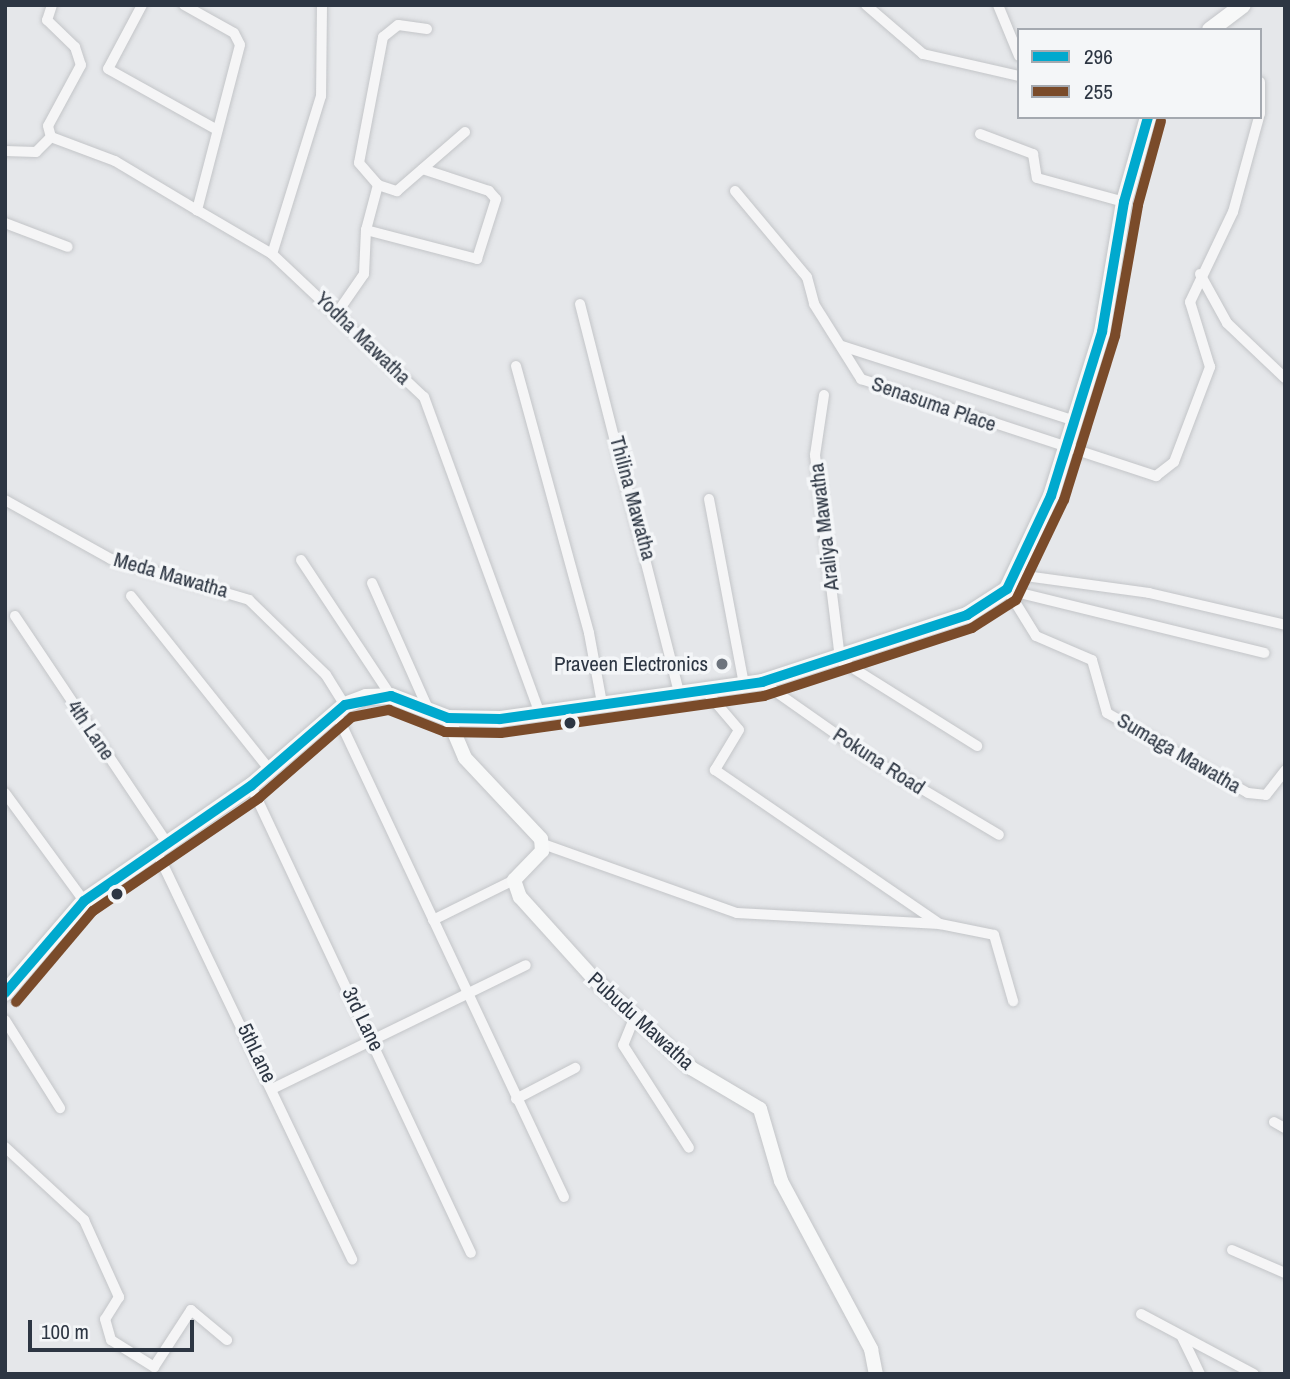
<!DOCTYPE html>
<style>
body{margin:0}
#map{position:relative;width:1290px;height:1379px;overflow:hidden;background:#e5e7ea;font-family:"Archivo Narrow",sans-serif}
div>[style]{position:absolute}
.roads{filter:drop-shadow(0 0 2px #c3c5c8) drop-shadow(0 0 2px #c3c5c8)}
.street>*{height:10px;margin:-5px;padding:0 5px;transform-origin:5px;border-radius:5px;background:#f5f5f6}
.secondary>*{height:14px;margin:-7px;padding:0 7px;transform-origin:7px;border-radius:7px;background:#f7f8f8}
.primary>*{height:16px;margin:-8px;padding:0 8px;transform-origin:8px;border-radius:8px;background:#f7f8f8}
.bus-1>*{height:10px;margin:-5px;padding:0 5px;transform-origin:5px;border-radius:5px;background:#00a9ce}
.bus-2>*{height:10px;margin:-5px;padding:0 5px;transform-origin:5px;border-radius:5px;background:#7a4b2a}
.dots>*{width:19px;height:19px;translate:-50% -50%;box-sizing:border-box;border:4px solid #f4f6f8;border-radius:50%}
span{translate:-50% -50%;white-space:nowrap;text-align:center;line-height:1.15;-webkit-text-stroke:7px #f4f6f8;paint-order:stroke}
.street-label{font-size:21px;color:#2d3643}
.poi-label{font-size:21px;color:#2d3643}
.right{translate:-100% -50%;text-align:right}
.frame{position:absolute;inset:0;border:7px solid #2d3643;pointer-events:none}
.legend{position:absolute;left:1017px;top:28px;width:245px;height:91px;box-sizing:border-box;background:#f4f6f8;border:2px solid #a4a9b0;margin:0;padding:9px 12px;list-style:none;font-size:21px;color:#2d3643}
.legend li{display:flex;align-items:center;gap:14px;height:35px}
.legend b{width:35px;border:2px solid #a4a9b0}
.scale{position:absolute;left:28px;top:1320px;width:166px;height:32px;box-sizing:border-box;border:4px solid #2d3643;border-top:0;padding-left:9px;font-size:21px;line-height:24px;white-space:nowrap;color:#2d3643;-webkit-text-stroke:5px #f4f6f8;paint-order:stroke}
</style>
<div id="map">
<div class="roads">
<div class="street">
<div style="left:52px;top:5px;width:16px;rotate:108deg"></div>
<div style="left:47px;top:20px;width:39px;rotate:44deg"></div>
<div style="left:75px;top:47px;width:19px;rotate:72deg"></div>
<div style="left:81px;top:65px;width:69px;rotate:118.4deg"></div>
<div style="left:48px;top:126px;width:11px;rotate:75deg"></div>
<div style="left:51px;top:137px;width:68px;rotate:20.6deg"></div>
<div style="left:115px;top:161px;width:96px;rotate:30.9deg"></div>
<div style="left:142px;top:5px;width:72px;rotate:118deg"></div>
<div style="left:108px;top:69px;width:125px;rotate:29.2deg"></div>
<div style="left:184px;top:5px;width:57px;rotate:29.2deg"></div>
<div style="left:234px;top:33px;width:13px;rotate:63deg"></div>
<div style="left:240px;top:45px;width:171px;rotate:104.6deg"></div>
<div style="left:197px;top:210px;width:87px;rotate:30.4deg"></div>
<div style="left:322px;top:5px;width:91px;rotate:90.6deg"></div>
<div style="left:321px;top:96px;width:165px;rotate:107.2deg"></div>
<div style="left:272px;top:254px;width:209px;rotate:43.3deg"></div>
<div style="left:424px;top:397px;width:338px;rotate:69.9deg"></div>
<div style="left:866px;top:5px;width:75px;rotate:40.7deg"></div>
<div style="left:923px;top:54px;width:98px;rotate:12.9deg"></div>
<div style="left:998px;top:5px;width:55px;rotate:67.6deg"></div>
<div style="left:427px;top:29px;width:29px;rotate:-172deg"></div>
<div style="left:398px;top:25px;width:19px;rotate:141deg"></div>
<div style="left:383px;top:37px;width:128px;rotate:100.8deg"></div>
<div style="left:359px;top:163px;width:29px;rotate:49deg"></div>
<div style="left:378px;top:185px;width:20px;rotate:18deg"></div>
<div style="left:397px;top:191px;width:90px;rotate:-40.9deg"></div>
<div style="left:1260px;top:82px;width:32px;rotate:90deg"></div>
<div style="left:980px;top:134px;width:57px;rotate:20.7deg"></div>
<div style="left:1033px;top:154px;width:24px;rotate:81deg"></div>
<div style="left:1037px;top:178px;width:90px;rotate:15.4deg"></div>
<div style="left:5px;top:151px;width:31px;rotate:2deg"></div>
<div style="left:36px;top:152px;width:21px;rotate:-45deg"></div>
<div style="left:735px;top:191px;width:112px;rotate:50.1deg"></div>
<div style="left:807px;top:277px;width:28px;rotate:75deg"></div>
<div style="left:814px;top:304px;width:89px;rotate:57.9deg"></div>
<div style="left:861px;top:379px;width:311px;rotate:18.2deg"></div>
<div style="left:1156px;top:476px;width:23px;rotate:-38deg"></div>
<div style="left:1174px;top:462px;width:102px;rotate:-69.2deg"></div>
<div style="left:1210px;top:367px;width:68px;rotate:-107.1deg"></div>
<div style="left:1190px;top:302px;width:100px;rotate:-64.5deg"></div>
<div style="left:1233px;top:212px;width:98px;rotate:-74.7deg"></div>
<div style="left:5px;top:223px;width:67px;rotate:20.9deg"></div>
<div style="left:366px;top:230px;width:115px;rotate:14.6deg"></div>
<div style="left:477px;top:259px;width:63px;rotate:-72.4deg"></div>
<div style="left:496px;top:199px;width:11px;rotate:-131deg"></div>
<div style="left:489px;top:191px;width:70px;rotate:-161.6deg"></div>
<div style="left:1200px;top:274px;width:56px;rotate:61.1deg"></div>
<div style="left:1227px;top:323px;width:80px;rotate:43.5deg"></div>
<div style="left:580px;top:304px;width:404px;rotate:75.7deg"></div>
<div style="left:337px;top:313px;width:47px;rotate:-55.3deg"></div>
<div style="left:364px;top:274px;width:44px;rotate:-87.4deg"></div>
<div style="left:366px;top:230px;width:47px;rotate:-75.1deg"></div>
<div style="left:842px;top:346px;width:245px;rotate:17.8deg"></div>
<div style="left:516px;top:366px;width:277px;rotate:74.7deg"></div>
<div style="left:589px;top:633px;width:71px;rotate:79.5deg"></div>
<div style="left:824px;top:395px;width:61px;rotate:98.5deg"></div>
<div style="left:815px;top:455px;width:207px;rotate:83deg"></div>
<div style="left:840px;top:660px;width:162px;rotate:32.1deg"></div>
<div style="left:709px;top:499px;width:189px;rotate:79.3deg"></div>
<div style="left:5px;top:500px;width:121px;rotate:29.1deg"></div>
<div style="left:111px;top:559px;width:144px;rotate:16.5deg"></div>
<div style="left:249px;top:600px;width:107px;rotate:44.2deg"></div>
<div style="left:326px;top:675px;width:36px;rotate:58deg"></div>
<div style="left:301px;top:560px;width:163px;rotate:56.5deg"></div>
<div style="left:1018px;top:575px;width:132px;rotate:7.8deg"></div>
<div style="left:1149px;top:593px;width:140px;rotate:13.2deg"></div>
<div style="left:372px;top:583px;width:140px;rotate:66deg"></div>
<div style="left:1007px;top:589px;width:55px;rotate:58.3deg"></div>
<div style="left:1036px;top:636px;width:61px;rotate:23.2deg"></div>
<div style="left:1092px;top:660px;width:55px;rotate:74.2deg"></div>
<div style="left:1107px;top:713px;width:162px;rotate:29.6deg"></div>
<div style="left:1248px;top:793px;width:18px;rotate:6deg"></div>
<div style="left:1266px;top:795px;width:31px;rotate:-52deg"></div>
<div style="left:1008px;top:590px;width:264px;rotate:13.8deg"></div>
<div style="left:131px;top:596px;width:223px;rotate:51.4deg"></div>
<div style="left:15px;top:616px;width:273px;rotate:56.2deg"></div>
<div style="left:762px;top:682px;width:132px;rotate:35.1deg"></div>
<div style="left:870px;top:758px;width:150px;rotate:30.8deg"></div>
<div style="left:705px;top:690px;width:52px;rotate:49.6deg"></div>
<div style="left:739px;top:730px;width:47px;rotate:121deg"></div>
<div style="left:715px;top:770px;width:273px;rotate:34.4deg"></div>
<div style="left:336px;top:713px;width:535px;rotate:64.78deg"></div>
<div style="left:251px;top:786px;width:516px;rotate:64.78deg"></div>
<div style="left:5px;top:793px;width:134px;rotate:53.8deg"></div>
<div style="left:543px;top:844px;width:206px;rotate:19.6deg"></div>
<div style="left:737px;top:913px;width:203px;rotate:3.1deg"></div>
<div style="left:940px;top:924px;width:55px;rotate:11.5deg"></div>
<div style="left:994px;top:935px;width:69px;rotate:73.9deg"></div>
<div style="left:156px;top:850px;width:454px;rotate:64.4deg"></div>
<div style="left:433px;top:920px;width:90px;rotate:-26.3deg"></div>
<div style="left:635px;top:1016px;width:31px;rotate:112deg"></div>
<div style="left:623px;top:1045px;width:122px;rotate:57.3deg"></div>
<div style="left:5px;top:1020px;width:104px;rotate:58deg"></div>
<div style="left:274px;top:1088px;width:280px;rotate:-26deg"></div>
<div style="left:516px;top:1099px;width:67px;rotate:-27.7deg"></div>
<div style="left:1274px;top:1122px;width:13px;rotate:29deg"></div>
<div style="left:5px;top:1147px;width:108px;rotate:42.7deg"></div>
<div style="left:84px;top:1220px;width:85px;rotate:65.6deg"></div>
<div style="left:119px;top:1297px;width:26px;rotate:122deg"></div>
<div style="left:105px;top:1319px;width:22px;rotate:74deg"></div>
<div style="left:111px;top:1340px;width:51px;rotate:32.1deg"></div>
<div style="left:154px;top:1367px;width:68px;rotate:-57deg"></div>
<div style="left:191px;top:1310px;width:47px;rotate:39.8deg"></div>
<div style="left:1232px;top:1250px;width:58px;rotate:23.5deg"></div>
<div style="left:1141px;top:1314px;width:128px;rotate:28deg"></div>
<div style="left:1182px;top:1337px;width:41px;rotate:64.1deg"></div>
</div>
<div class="secondary">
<div style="left:448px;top:718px;width:43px;rotate:67deg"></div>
<div style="left:465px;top:758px;width:111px;rotate:46.8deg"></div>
<div style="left:541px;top:839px;width:12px;rotate:85deg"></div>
<div style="left:542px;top:851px;width:40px;rotate:134deg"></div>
<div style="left:514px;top:880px;width:18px;rotate:71deg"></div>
<div style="left:520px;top:897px;width:110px;rotate:47.9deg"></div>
<div style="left:594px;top:979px;width:132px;rotate:42.5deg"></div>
<div style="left:691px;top:1068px;width:80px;rotate:30.7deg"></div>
<div style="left:760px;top:1109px;width:75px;rotate:73.7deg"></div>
<div style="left:781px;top:1181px;width:191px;rotate:61.8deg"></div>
<div style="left:871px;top:1349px;width:25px;rotate:79deg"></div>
</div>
<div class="primary">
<div style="left:1210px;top:30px;width:41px;rotate:-37.1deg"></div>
<div style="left:5px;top:993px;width:121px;rotate:-49.3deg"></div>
<div style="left:84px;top:901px;width:203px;rotate:-34.6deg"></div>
<div style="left:251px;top:786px;width:124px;rotate:-40.8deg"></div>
<div style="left:345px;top:705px;width:22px;rotate:-21deg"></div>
<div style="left:366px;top:697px;width:25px;rotate:-2deg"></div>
<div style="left:391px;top:696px;width:61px;rotate:21.1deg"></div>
<div style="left:448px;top:718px;width:52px;rotate:1.1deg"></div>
<div style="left:500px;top:719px;width:265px;rotate:-8deg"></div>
<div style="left:762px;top:682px;width:216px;rotate:-18.1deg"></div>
<div style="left:967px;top:615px;width:48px;rotate:-33deg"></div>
<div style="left:1007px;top:589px;width:103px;rotate:-64.7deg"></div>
<div style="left:1051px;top:496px;width:172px;rotate:-72.7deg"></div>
<div style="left:1102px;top:332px;width:132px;rotate:-80.4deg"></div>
<div style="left:1124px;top:202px;width:88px;rotate:-74.2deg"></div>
</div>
</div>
<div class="bus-1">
<div style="left:5px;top:993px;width:121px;rotate:-49.3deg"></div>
<div style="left:84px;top:901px;width:203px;rotate:-34.6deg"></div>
<div style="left:251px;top:786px;width:124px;rotate:-40.8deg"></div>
<div style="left:345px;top:705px;width:47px;rotate:-11.1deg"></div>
<div style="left:391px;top:696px;width:61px;rotate:21.1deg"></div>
<div style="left:448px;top:718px;width:52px;rotate:1.1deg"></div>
<div style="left:500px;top:719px;width:265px;rotate:-8deg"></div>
<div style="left:762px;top:682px;width:216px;rotate:-18.1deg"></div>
<div style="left:967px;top:615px;width:48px;rotate:-33deg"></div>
<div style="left:1007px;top:589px;width:103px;rotate:-64.7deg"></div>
<div style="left:1051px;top:496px;width:172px;rotate:-72.7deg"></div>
<div style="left:1102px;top:332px;width:132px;rotate:-80.4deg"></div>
<div style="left:1124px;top:202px;width:88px;rotate:-74.2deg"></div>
</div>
<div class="bus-2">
<div style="left:16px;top:1002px;width:119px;rotate:-49.8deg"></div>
<div style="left:93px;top:911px;width:201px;rotate:-34.2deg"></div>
<div style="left:259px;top:798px;width:123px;rotate:-41.1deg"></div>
<div style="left:352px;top:717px;width:38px;rotate:-11deg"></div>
<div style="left:389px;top:710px;width:60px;rotate:21.4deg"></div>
<div style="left:445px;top:732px;width:56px;rotate:1deg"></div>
<div style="left:501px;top:733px;width:266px;rotate:-8deg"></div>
<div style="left:764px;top:696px;width:219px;rotate:-18.1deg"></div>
<div style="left:972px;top:628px;width:52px;rotate:-32.5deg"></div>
<div style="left:1016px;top:600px;width:111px;rotate:-64.4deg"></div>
<div style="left:1064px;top:500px;width:172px;rotate:-72.7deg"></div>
<div style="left:1115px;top:336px;width:133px;rotate:-80deg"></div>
<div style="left:1138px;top:205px;width:87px;rotate:-74.7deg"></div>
</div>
<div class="dots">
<div style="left:722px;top:664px;background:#6d747d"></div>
<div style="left:570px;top:723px;background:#2d3643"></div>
<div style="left:117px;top:894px;background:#2d3643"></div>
</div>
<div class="street-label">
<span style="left:363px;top:338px;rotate:44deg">Yodha Mawatha</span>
<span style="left:934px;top:404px;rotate:19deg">Senasuma Place</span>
<span style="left:633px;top:498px;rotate:75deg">Thilina Mawatha</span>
<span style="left:824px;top:527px;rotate:-97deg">Araliya Mawatha</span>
<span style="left:171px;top:575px;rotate:16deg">Meda Mawatha</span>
<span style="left:91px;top:730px;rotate:56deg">4th Lane</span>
<span style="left:1179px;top:753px;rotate:30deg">Sumaga Mawatha</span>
<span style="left:879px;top:761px;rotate:33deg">Pokuna Road</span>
<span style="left:363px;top:1019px;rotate:64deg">3rd Lane</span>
<span style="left:641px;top:1021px;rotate:42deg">Pubudu Mawatha</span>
<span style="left:257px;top:1053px;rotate:64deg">5thLane</span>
</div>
<div class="poi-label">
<span class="right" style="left:708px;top:664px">Praveen Electronics</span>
</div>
<div class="frame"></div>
<ul class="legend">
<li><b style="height:9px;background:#00a9ce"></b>296</li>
<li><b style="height:9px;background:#7a4b2a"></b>255</li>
</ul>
<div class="scale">100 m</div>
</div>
